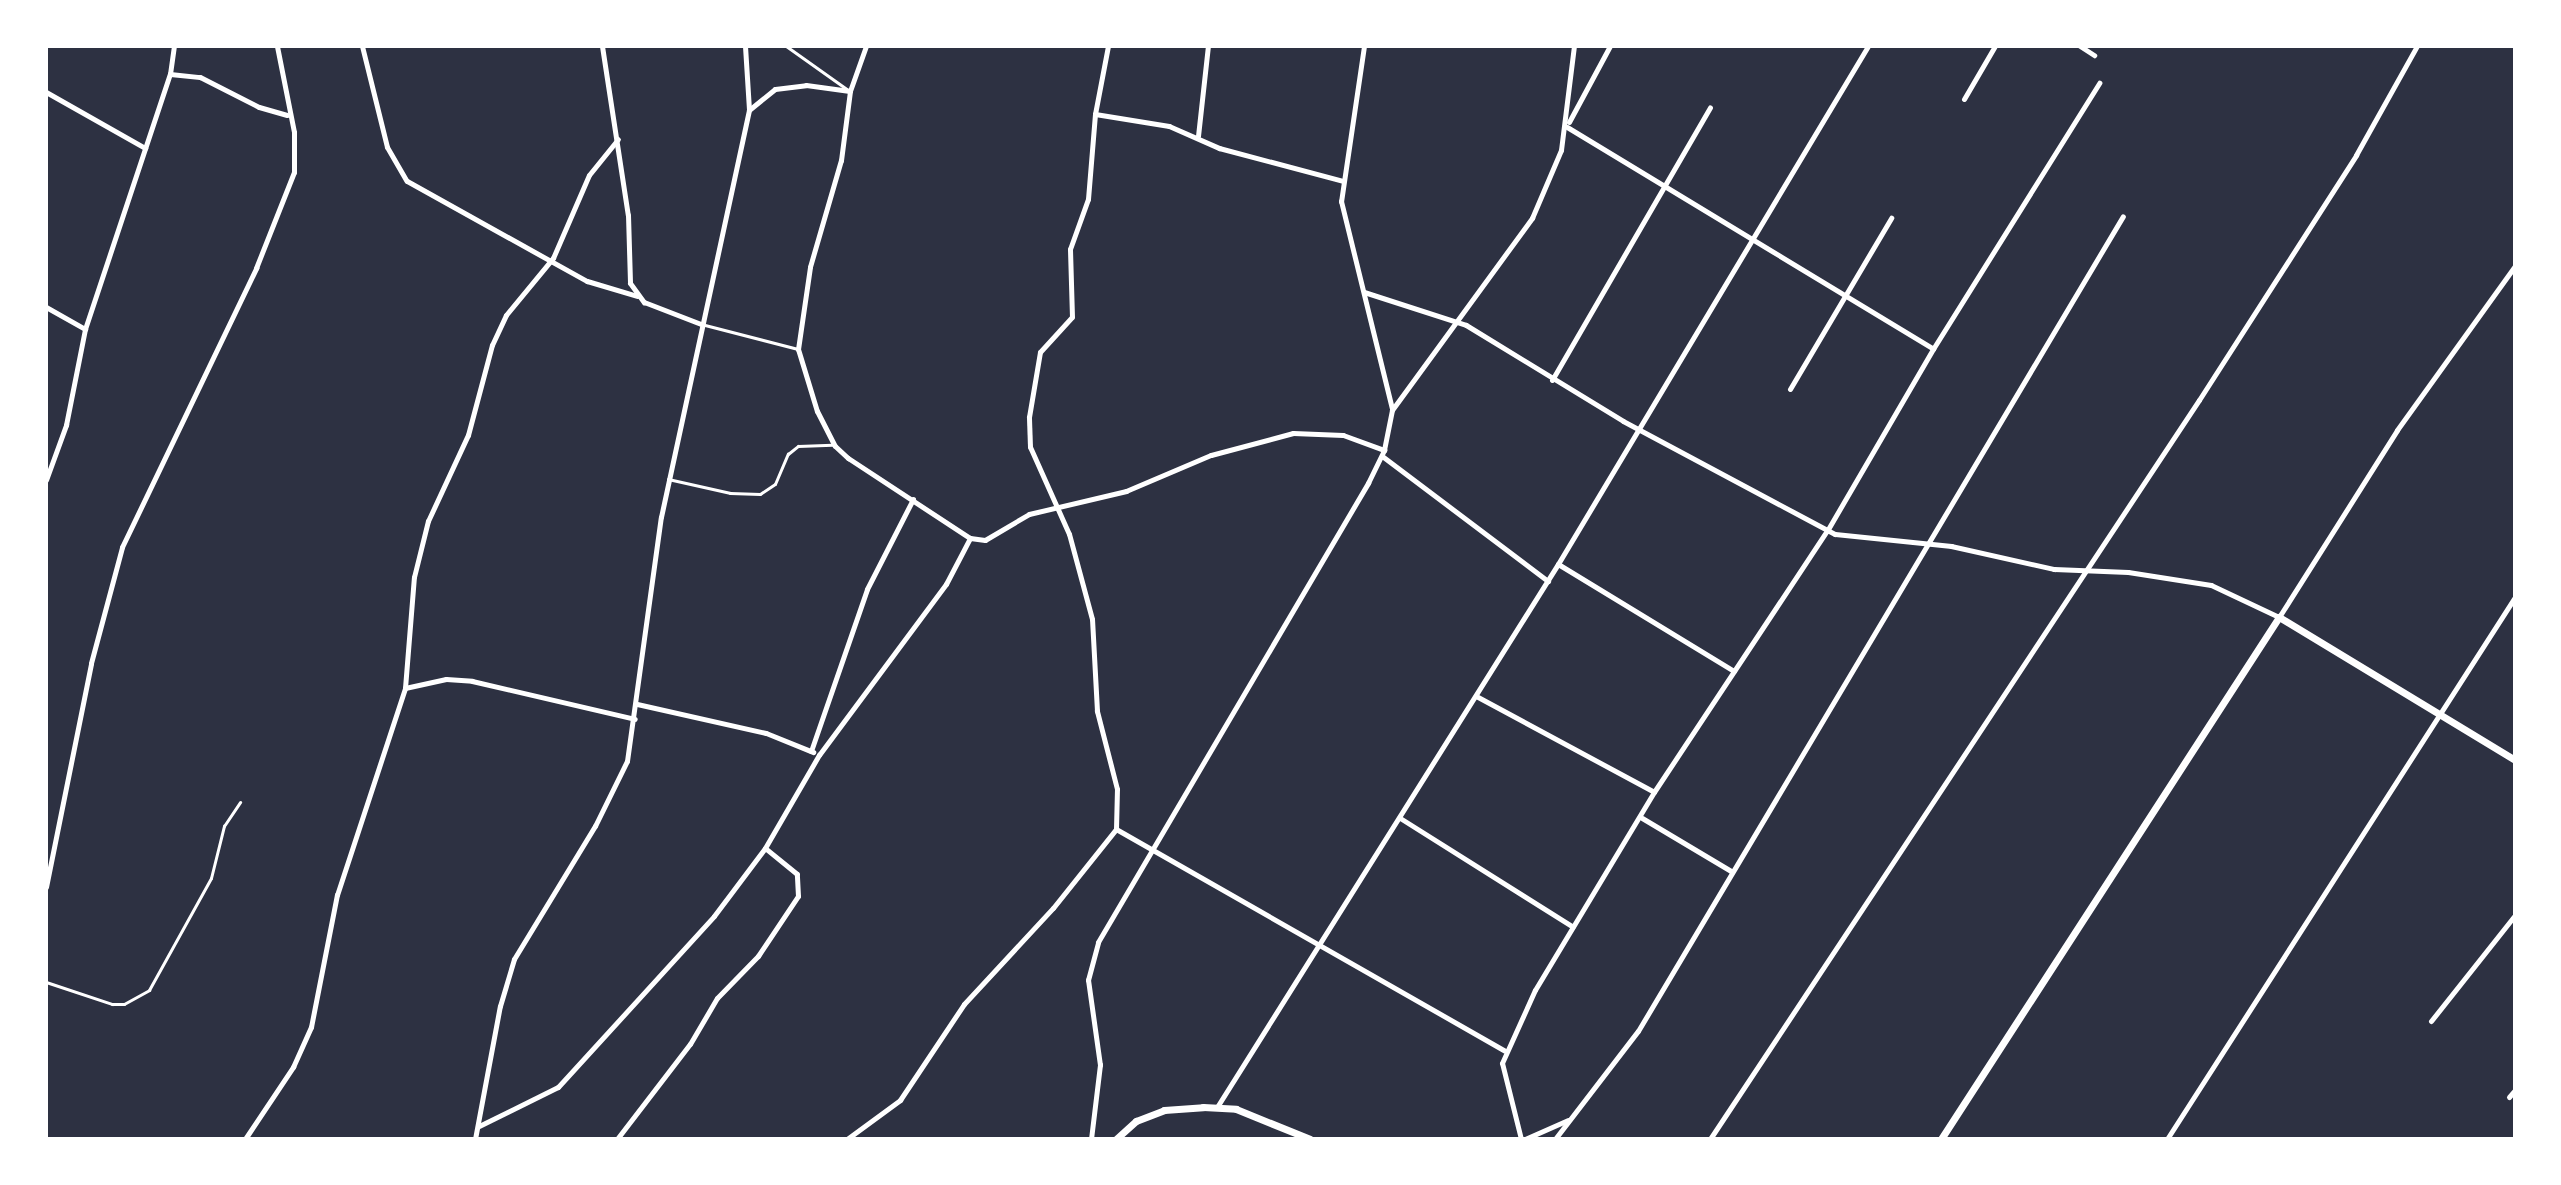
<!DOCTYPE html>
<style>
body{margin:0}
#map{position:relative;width:2561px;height:1185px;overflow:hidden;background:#2d3142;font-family:"Work Sans",sans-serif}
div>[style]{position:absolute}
.service>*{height:3px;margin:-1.5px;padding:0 1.5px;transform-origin:1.5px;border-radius:1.5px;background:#fff}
.minor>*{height:5px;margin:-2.5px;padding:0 2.5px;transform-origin:2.5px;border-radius:2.5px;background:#fff}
.tertiary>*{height:7px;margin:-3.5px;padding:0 3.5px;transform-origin:3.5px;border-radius:3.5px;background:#fff}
span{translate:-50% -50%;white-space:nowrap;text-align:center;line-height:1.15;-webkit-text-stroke:7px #fff;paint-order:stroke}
.frame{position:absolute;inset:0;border:48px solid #fff;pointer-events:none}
</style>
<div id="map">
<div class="service">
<div style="left:786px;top:46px;width:76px;rotate:35.4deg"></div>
<div style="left:701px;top:324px;width:100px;rotate:14.5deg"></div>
<div style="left:668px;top:479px;width:64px;rotate:12.7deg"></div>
<div style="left:730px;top:493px;width:30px;rotate:2deg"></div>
<div style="left:760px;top:494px;width:18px;rotate:-34deg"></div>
<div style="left:775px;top:484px;width:33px;rotate:-67deg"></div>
<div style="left:788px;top:454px;width:13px;rotate:-39deg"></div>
<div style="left:798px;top:446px;width:34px;rotate:-2deg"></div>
<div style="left:46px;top:982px;width:70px;rotate:18.4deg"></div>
<div style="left:112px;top:1004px;width:12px"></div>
<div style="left:124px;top:1004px;width:29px;rotate:-29deg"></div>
<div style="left:149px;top:990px;width:128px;rotate:-61deg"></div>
<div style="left:211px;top:878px;width:54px;rotate:-76deg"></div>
<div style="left:224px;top:826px;width:29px;rotate:-56deg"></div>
</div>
<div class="minor">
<div style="left:362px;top:46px;width:104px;rotate:76.1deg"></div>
<div style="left:387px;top:147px;width:39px;rotate:60deg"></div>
<div style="left:407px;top:181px;width:206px;rotate:29.1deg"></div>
<div style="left:587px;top:281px;width:52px;rotate:16.7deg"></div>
<div style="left:602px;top:46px;width:171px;rotate:81.3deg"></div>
<div style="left:628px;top:215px;width:68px;rotate:88.3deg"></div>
<div style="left:630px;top:283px;width:24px;rotate:54deg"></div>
<div style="left:644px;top:302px;width:61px;rotate:21.1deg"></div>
<div style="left:745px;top:46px;width:63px;rotate:86.4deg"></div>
<div style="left:866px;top:46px;width:48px;rotate:109.6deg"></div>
<div style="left:850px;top:91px;width:70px;rotate:97.4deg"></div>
<div style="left:841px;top:160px;width:111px;rotate:106.2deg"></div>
<div style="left:810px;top:267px;width:83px;rotate:98.3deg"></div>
<div style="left:798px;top:349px;width:65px;rotate:73deg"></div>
<div style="left:817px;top:411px;width:39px;rotate:63deg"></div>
<div style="left:835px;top:446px;width:18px;rotate:43deg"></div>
<div style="left:848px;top:458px;width:146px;rotate:33.3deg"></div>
<div style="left:970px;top:538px;width:15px;rotate:8deg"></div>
<div style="left:985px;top:540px;width:51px;rotate:-30.6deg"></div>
<div style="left:1029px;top:514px;width:100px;rotate:-13.3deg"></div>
<div style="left:1126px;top:491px;width:92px;rotate:-23deg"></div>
<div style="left:1211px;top:455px;width:85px;rotate:-15deg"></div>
<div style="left:1293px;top:433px;width:50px;rotate:2.3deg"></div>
<div style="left:1343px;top:435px;width:44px;rotate:20.1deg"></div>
<div style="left:1364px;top:46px;width:157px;rotate:98.4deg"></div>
<div style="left:1341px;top:201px;width:213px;rotate:76.2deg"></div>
<div style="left:2080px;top:46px;width:17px;rotate:33deg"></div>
<div style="left:170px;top:74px;width:30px;rotate:6deg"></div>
<div style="left:200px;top:77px;width:66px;rotate:27deg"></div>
<div style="left:259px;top:107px;width:29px;rotate:16deg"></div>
<div style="left:46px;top:92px;width:114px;rotate:29.5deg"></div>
<div style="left:1964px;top:99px;width:61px;rotate:-59.7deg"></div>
<div style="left:1095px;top:114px;width:75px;rotate:9.2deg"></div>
<div style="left:1169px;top:126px;width:55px;rotate:23.7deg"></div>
<div style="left:1219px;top:148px;width:128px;rotate:14.9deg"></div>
<div style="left:1569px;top:122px;width:86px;rotate:-61.7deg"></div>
<div style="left:1567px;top:127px;width:428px;rotate:31.2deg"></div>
<div style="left:1198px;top:136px;width:91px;rotate:-83.7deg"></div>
<div style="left:1364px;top:292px;width:107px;rotate:17.9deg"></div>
<div style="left:1466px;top:325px;width:184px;rotate:31.4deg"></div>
<div style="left:1623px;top:421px;width:240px;rotate:28.1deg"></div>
<div style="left:1835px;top:534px;width:117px;rotate:5.9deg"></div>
<div style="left:1951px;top:546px;width:106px;rotate:12.6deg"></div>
<div style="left:2054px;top:569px;width:74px;rotate:2.3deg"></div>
<div style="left:2128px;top:572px;width:84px;rotate:8.9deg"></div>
<div style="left:2211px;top:585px;width:75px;rotate:25.2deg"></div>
<div style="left:2279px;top:617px;width:221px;rotate:-57.7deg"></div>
<div style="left:2397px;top:430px;width:202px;rotate:-54.3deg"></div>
<div style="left:46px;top:307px;width:45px;rotate:29.4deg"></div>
<div style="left:1552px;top:380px;width:315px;rotate:-59.9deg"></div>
<div style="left:1790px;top:389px;width:199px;rotate:-59.4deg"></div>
<div style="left:1382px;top:456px;width:208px;rotate:37deg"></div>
<div style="left:46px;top:480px;width:59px;rotate:-70deg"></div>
<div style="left:66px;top:425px;width:98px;rotate:-78.8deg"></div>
<div style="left:85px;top:329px;width:269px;rotate:-71.6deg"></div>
<div style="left:170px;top:74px;width:28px;rotate:-82deg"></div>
<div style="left:1558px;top:564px;width:206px;rotate:31.3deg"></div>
<div style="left:405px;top:688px;width:42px;rotate:-12.4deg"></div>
<div style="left:446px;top:679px;width:26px;rotate:4deg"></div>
<div style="left:472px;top:681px;width:167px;rotate:13.1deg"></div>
<div style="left:1476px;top:696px;width:202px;rotate:28.3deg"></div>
<div style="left:637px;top:704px;width:132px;rotate:12.7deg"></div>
<div style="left:766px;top:733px;width:51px;rotate:22deg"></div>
<div style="left:811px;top:751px;width:171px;rotate:-70.9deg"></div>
<div style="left:867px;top:589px;width:101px;rotate:-62.9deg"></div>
<div style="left:1400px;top:818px;width:204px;rotate:32.2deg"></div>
<div style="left:1642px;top:818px;width:104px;rotate:30.8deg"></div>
<div style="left:1116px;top:829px;width:447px;rotate:29.7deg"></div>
<div style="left:46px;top:887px;width:228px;rotate:-78.6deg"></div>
<div style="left:91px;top:663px;width:120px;rotate:-75deg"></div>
<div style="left:122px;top:547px;width:310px;rotate:-64.3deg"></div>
<div style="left:256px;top:268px;width:103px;rotate:-68.4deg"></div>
<div style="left:294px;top:172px;width:40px;rotate:-90deg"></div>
<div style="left:294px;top:132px;width:88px;rotate:-101.2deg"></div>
<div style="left:2431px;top:1021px;width:135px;rotate:-51.6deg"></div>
<div style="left:2509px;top:1097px;width:9px;rotate:-49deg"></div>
<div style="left:1217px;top:1107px;width:641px;rotate:-57.87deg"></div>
<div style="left:1558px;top:564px;width:604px;rotate:-59.1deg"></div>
<div style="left:479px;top:1126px;width:88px;rotate:-26.3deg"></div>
<div style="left:558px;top:1087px;width:231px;rotate:-47.6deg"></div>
<div style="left:714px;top:916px;width:85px;rotate:-53.1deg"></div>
<div style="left:765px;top:848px;width:108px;rotate:-59.9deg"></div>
<div style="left:819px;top:755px;width:213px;rotate:-53.4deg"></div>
<div style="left:946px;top:584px;width:52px;rotate:-62.4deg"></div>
<div style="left:245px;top:1139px;width:87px;rotate:-56.3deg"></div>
<div style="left:293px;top:1067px;width:44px;rotate:-65.8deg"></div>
<div style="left:311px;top:1027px;width:135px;rotate:-78.9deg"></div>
<div style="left:337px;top:895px;width:218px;rotate:-71.8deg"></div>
<div style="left:405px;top:688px;width:111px;rotate:-85.4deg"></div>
<div style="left:414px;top:577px;width:58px;rotate:-76deg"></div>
<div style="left:428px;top:521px;width:95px;rotate:-65.1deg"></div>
<div style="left:468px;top:435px;width:93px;rotate:-75.1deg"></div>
<div style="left:492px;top:345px;width:33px;rotate:-65deg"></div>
<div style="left:506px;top:315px;width:74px;rotate:-50.5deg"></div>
<div style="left:553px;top:258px;width:90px;rotate:-66.6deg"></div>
<div style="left:589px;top:175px;width:46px;rotate:-51.1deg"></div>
<div style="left:475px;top:1139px;width:135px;rotate:-79.4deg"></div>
<div style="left:500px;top:1006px;width:49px;rotate:-73.4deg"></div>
<div style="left:514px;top:959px;width:156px;rotate:-58.7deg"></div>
<div style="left:595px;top:826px;width:72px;rotate:-63.8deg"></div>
<div style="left:627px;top:761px;width:246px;rotate:-82.1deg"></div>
<div style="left:661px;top:517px;width:416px;rotate:-77.8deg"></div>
<div style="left:749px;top:110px;width:33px;rotate:-39deg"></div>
<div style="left:775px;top:89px;width:31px;rotate:-7deg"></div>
<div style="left:806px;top:85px;width:44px;rotate:7.8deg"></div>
<div style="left:617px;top:1139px;width:120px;rotate:-52.5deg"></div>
<div style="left:690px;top:1044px;width:53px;rotate:-59.6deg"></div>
<div style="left:717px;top:998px;width:59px;rotate:-45.7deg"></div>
<div style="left:758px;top:956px;width:72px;rotate:-56.3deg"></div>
<div style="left:798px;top:896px;width:22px;rotate:-93deg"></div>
<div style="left:797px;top:874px;width:41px;rotate:-140.9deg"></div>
<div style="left:847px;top:1139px;width:66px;rotate:-36.3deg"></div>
<div style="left:900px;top:1100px;width:115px;rotate:-56.3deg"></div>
<div style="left:964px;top:1004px;width:131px;rotate:-47.2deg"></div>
<div style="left:1053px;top:908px;width:101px;rotate:-51.4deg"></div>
<div style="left:1116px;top:829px;width:40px;rotate:-88.6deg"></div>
<div style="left:1117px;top:789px;width:81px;rotate:-104.4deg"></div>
<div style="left:1097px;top:711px;width:92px;rotate:-93.1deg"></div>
<div style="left:1092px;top:619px;width:88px;rotate:-105.1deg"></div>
<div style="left:1069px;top:534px;width:95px;rotate:-114.1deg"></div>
<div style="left:1030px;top:447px;width:30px;rotate:-92deg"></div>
<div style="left:1029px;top:417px;width:66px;rotate:-80.4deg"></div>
<div style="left:1040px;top:352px;width:47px;rotate:-47.6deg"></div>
<div style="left:1072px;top:317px;width:68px;rotate:-91.7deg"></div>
<div style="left:1070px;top:249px;width:53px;rotate:-70.2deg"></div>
<div style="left:1088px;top:199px;width:85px;rotate:-85.3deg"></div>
<div style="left:1095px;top:114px;width:69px;rotate:-79.2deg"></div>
<div style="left:1091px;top:1139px;width:75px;rotate:-83.1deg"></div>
<div style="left:1100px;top:1065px;width:86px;rotate:-98deg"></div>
<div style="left:1088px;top:980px;width:39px;rotate:-75deg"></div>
<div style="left:1098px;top:942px;width:533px;rotate:-59.53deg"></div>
<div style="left:1368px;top:483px;width:37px;rotate:-64deg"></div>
<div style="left:1384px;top:450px;width:41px;rotate:-78.7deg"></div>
<div style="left:1392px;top:410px;width:238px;rotate:-53.9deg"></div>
<div style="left:1532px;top:218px;width:74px;rotate:-66.9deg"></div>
<div style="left:1561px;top:150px;width:105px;rotate:-82.9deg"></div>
<div style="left:1521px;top:1139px;width:78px;rotate:-104deg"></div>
<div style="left:1502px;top:1063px;width:80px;rotate:-65.7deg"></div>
<div style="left:1535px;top:990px;width:231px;rotate:-59deg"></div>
<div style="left:1654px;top:792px;width:313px;rotate:-56.5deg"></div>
<div style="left:1827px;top:531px;width:211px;rotate:-59.8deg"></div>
<div style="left:1933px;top:349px;width:314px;rotate:-58deg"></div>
<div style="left:1525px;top:1139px;width:47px;rotate:-23.8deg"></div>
<div style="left:1555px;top:1139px;width:136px;rotate:-52.5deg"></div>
<div style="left:1638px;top:1031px;width:948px;rotate:-59.24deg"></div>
<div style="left:1710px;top:1139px;width:886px;rotate:-56.51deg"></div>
<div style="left:2199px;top:400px;width:291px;rotate:-57.3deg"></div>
<div style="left:2356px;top:155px;width:125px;rotate:-60.8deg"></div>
<div style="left:2167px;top:1139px;width:644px;rotate:-57.3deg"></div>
</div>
<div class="tertiary">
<div style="left:1116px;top:1139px;width:27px;rotate:-42deg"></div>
<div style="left:1136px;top:1121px;width:30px;rotate:-21deg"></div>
<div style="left:1164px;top:1110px;width:39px;rotate:-4deg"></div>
<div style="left:1203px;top:1107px;width:33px;rotate:3deg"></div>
<div style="left:1236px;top:1109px;width:80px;rotate:22.1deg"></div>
<div style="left:1941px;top:1139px;width:622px;rotate:-57.08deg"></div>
<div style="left:2279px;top:617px;width:276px;rotate:31.2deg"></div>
</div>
<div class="frame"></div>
</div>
